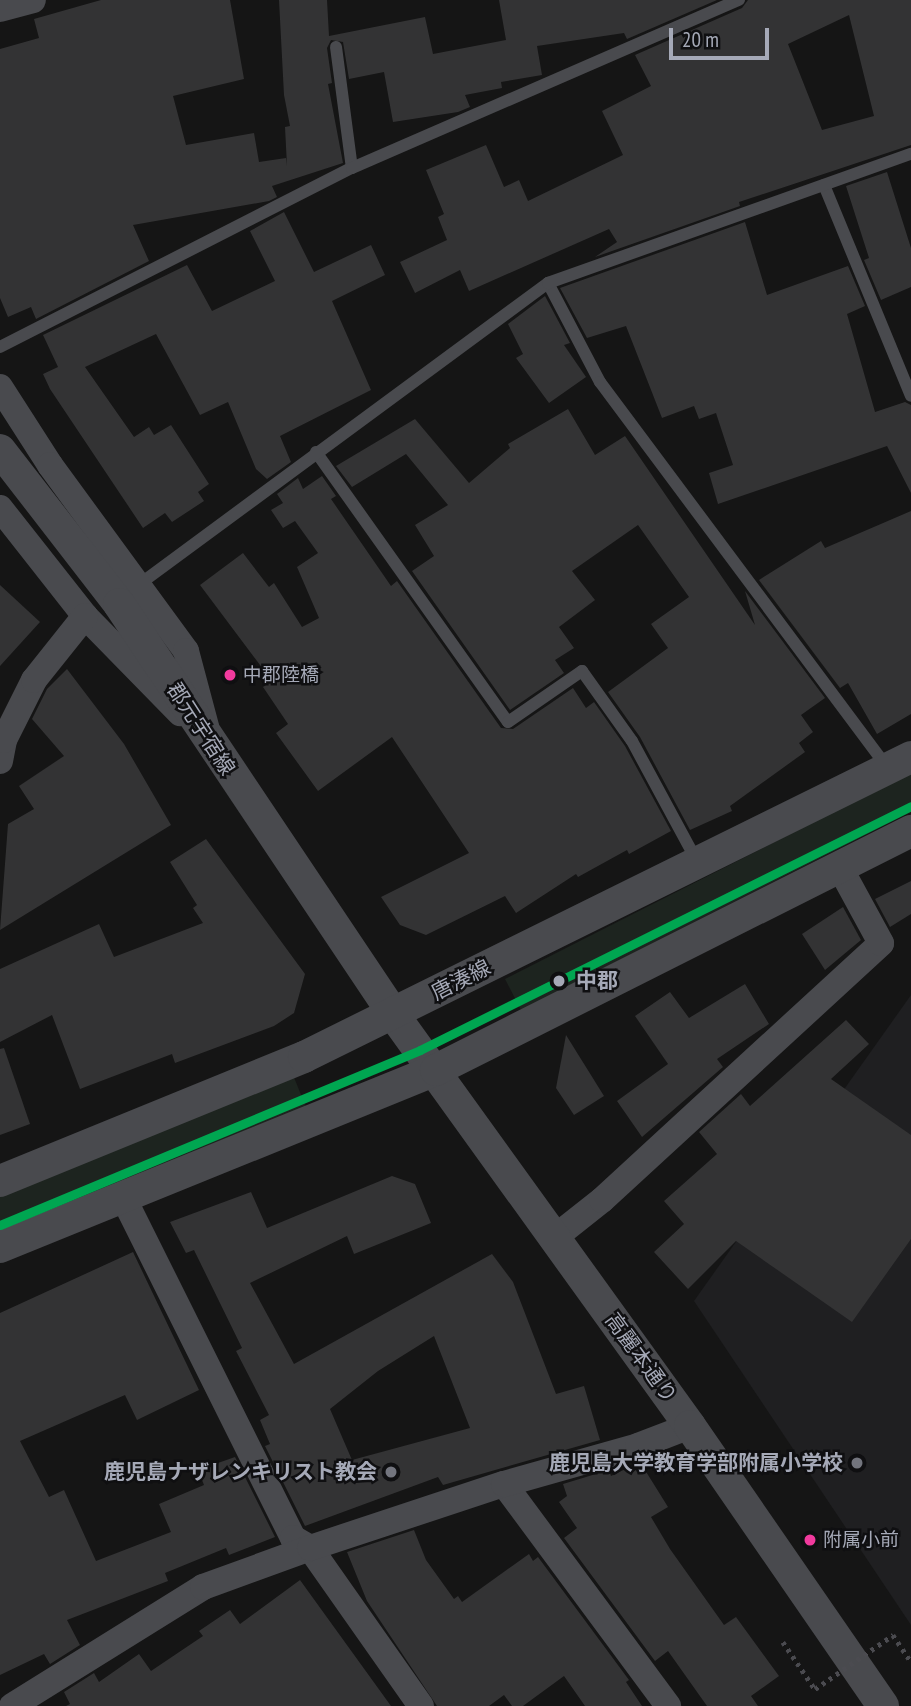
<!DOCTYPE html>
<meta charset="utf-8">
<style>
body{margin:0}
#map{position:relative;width:911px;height:1706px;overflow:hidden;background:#151515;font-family:"PT Sans Narrow","Noto Sans JP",sans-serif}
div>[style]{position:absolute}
.built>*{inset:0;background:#1f1f21}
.green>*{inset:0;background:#1d241f}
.building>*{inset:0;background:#333334}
.path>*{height:4.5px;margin-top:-2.25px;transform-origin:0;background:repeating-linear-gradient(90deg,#4b4b50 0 3.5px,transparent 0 8.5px)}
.service>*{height:12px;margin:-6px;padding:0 6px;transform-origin:6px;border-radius:6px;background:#494a4e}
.minor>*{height:26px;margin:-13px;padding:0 13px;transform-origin:13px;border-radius:13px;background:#494a4e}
.tertiary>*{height:32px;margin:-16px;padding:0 16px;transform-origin:16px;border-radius:16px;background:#494a4e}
.path-bridge>*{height:4.5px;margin-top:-2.25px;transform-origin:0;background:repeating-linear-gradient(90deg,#4b4b50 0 3.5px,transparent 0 8.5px)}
.tram-1>*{height:9px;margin:-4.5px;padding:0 4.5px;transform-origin:4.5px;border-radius:4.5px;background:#00a651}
.dots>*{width:19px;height:19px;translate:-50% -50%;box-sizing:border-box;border:4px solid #0f0f11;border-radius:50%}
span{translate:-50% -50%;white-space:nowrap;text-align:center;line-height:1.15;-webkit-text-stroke:5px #0f0f11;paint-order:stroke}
.bus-label{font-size:19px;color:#a5a9b7}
.left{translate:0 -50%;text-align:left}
.street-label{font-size:21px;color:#a5a9b7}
.stop-label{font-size:21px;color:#a5a9b7;font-weight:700}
.poi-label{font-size:21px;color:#a5a9b7;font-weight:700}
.right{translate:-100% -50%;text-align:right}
.scale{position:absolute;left:669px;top:28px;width:100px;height:32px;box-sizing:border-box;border:4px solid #a5a9b7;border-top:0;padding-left:9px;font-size:21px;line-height:24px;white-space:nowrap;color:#a5a9b7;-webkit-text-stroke:5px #0f0f11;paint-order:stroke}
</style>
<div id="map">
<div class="built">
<div style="clip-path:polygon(911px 995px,911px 1625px,694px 1301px)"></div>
</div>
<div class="green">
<div style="clip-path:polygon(911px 773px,911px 812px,521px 1010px,505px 979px)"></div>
<div style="clip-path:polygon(293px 1075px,306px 1107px,0 1232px,0 1194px)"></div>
</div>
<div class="building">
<div style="clip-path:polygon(101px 0,230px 0,244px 79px,173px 96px,186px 145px,254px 133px,259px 162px,286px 158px,287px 166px,285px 127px,290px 126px,284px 95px,279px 0,327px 0,329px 36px,425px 17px,433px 54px,506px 40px,499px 0,717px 0,627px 39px,624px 33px,537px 46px,542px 75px,501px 82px,502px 88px,465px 95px,470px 107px,458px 112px,393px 122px,384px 72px,349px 79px,343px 42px,331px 40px,327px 48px,332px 83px,328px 84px,343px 163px,272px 186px,277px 197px,269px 201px,133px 225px,149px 261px,36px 319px,31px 307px,8px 317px,0 298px,0 49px,39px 38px,34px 19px)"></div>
<div style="clip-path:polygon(evenodd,748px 0,911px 0,911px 145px,739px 202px,740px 206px,595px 257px,617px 242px,609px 229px,469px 291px,460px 270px,415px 293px,400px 262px,447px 240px,438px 217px,444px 214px,426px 170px,486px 145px,504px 187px,519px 180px,528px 201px,623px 155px,602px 111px,651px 86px,635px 55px,742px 8px,748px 0,849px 15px,874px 116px,822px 130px,788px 44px,849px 15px)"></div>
<div style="clip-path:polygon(887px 172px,911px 248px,911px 287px,881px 300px,864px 260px,869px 258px,846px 186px)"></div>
<div style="clip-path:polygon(284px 212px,314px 272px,371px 245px,385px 275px,332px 301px,371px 390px,280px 436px,291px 462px,267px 479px,256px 469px,228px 402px,200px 415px,156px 334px,85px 367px,134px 437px,149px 427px,154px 435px,171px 425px,209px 484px,198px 492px,204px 501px,172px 522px,165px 513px,143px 528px,50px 389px,43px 374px,58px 367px,43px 335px,187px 265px,212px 311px,275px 281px,250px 231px)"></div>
<div style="clip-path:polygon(745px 222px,767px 295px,848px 266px,865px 306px,847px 314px,875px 412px,905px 402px,911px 405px,911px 493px,887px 446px,718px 504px,709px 473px,733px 465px,716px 413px,699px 419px,694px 406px,662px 418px,626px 326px,587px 338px,560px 288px)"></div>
<div style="clip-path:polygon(545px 296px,570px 343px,564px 345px,586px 377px,549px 403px,516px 358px,523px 354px,508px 324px)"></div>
<div style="clip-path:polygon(568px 409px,595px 455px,625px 436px,755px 625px,745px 591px,825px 698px,801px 715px,813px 732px,799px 743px,805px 752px,730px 806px,732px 811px,690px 830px,640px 737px,608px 692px,668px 648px,651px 624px,689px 597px,638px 525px,572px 571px,595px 600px,559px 627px,574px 648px,555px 660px,564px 673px,510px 710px,412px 571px,434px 556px,415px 525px,448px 505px,406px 454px,352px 487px,336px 466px,415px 419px,469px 483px,510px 448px,508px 444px)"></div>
<div style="clip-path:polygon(322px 476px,336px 496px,331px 499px,391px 586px,397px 581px,501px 728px,513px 729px,573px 688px,586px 708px,594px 702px,625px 746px,671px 831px,629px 854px,627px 850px,578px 877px,576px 874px,516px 913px,505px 896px,426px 935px,400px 925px,381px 897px,469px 853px,392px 737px,318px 791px,276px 733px,288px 724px,263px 687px,272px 681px,200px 585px,243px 553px,269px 587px,274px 583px,302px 627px,319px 618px,297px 567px,318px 553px,295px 521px,283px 528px,271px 510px,283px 503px,277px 494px,298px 478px,303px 489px)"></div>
<div style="clip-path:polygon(911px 511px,911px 714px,877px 734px,848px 683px,840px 688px,759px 580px,821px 541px,825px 548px)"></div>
<div style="clip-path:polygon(0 585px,40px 622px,0 666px)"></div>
<div style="clip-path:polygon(67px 669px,124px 744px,171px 825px,0 930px,8px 824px,34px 809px,19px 786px,64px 756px,32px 719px,47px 689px)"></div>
<div style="clip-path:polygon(206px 839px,305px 974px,294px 1013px,274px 1026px,175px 1063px,172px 1054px,80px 1089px,52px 1015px,0 1042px,0 969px,99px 924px,114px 957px,203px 923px,193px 908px,197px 905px,170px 862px)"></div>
<div style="clip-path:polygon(911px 881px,911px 914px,890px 927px,875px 899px)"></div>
<div style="clip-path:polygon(843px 907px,861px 940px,825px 970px,802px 934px)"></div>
<div style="clip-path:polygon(745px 984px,769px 1024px,717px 1059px,723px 1067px,642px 1137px,617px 1101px,668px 1064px,635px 1016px,670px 992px,689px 1018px)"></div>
<div style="clip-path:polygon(846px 1020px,869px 1044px,831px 1079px,911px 1135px,911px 1239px,852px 1322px,736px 1241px,688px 1289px,654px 1252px,684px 1224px,664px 1201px,717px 1154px,699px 1132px,741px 1094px,750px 1106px)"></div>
<div style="clip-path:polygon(566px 1035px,604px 1096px,574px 1115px,556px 1088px)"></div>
<div style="clip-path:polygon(4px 1048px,30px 1124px,0 1135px,0 1049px)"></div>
<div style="clip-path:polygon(evenodd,392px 1176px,415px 1184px,431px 1223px,354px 1254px,347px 1236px,250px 1283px,294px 1364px,492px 1254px,513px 1282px,556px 1394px,584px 1386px,600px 1440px,443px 1485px,438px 1477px,305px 1526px,265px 1446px,270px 1444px,260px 1420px,269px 1415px,236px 1351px,242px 1348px,194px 1250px,186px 1253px,170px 1222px,251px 1192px,267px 1228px,392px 1176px,434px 1336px,470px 1428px,352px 1460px,330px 1409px,378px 1371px,434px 1336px)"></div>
<div style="clip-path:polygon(133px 1252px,199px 1390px,137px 1420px,125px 1395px,20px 1441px,49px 1497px,64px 1490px,96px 1561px,171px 1532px,159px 1504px,204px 1485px,198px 1470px,235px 1457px,275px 1537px,229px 1555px,226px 1548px,165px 1573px,168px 1581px,67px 1620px,80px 1645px,50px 1664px,44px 1654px,0 1675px,0 1313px)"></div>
<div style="clip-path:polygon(640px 1462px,668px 1507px,651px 1517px,670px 1549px,724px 1625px,736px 1617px,779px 1676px,751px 1696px,758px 1706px,707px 1706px,668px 1651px,655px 1661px,564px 1538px,577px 1528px,559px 1502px,567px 1496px,563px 1484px,609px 1470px,611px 1476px)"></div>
<div style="clip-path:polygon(414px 1530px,426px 1560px,454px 1599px,458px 1596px,462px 1602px,529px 1554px,533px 1561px,538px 1557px,629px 1680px,626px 1682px,642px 1706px,585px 1706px,564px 1676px,523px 1706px,512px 1706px,504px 1695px,489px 1706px,437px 1706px,367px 1601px,347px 1552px)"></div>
<div style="clip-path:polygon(300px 1580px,391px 1706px,66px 1706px,70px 1704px,64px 1692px,94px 1673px,99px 1682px,139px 1654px,151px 1671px,203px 1636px,199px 1631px,230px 1610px,240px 1624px)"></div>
</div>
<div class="path">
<div style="left:893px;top:1635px;width:32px;rotate:56deg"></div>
<div style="left:783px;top:1642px;width:57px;rotate:55.8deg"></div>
</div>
<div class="service">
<div style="left:336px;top:47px;width:122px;rotate:82.5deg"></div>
<div style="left:824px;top:185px;width:228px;rotate:67.6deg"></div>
<div style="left:548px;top:283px;width:112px;rotate:62.3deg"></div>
<div style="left:600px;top:382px;width:482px;rotate:53.3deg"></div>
<div style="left:0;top:347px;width:395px;rotate:-27deg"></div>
<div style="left:352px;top:168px;width:422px;rotate:-23.5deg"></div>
<div style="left:316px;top:452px;width:331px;rotate:54.6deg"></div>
<div style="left:508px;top:722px;width:90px;rotate:-34.6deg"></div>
<div style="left:582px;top:671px;width:86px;rotate:54.5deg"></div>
<div style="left:632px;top:741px;width:136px;rotate:61.6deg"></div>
<div style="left:137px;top:586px;width:511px;rotate:-36.4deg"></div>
<div style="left:548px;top:283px;width:385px;rotate:-19.6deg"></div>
</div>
<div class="minor">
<div style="left:0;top:9px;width:34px;rotate:-15deg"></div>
<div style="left:0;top:387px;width:93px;rotate:57.3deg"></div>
<div style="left:50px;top:465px;width:230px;rotate:53.8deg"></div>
<div style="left:186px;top:651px;width:78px;rotate:75.1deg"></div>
<div style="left:0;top:508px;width:137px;rotate:51.8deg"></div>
<div style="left:85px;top:616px;width:136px;rotate:45.6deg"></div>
<div style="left:0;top:761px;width:21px;rotate:-79deg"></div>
<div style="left:4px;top:740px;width:67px;rotate:-63.4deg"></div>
<div style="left:34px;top:680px;width:82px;rotate:-51.4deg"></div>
<div style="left:123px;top:1197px;width:381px;rotate:63.5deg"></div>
<div style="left:293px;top:1538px;width:20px;rotate:30deg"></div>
<div style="left:310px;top:1548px;width:193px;rotate:54.9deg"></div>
<div style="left:554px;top:1238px;width:61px;rotate:-38.4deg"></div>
<div style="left:602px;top:1200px;width:379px;rotate:-42.6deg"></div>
<div style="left:881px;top:943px;width:88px;rotate:-118.6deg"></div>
<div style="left:504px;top:1484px;width:276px;rotate:53.5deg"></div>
<div style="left:12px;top:1706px;width:225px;rotate:-31.9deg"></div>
<div style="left:203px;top:1587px;width:114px;rotate:-20deg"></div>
<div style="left:310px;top:1548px;width:204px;rotate:-18.3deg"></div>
<div style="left:504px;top:1484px;width:139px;rotate:-15.8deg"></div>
<div style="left:638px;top:1446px;width:56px;rotate:-21deg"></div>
</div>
<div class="tertiary">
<div style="left:0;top:450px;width:195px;rotate:52.3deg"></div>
<div style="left:119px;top:604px;width:493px;rotate:56.2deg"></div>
<div style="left:393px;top:1014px;width:508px;rotate:54.21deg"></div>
<div style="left:690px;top:1426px;width:340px;rotate:55.4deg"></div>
<div style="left:0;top:1181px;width:328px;rotate:-22.2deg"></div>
<div style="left:304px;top:1057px;width:677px;rotate:-26.3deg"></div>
<div style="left:0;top:1247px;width:471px;rotate:-22.1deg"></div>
<div style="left:436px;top:1070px;width:532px;rotate:-26.71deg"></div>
</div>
<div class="path-bridge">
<div style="left:815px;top:1689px;width:95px;rotate:-34.7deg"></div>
</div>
<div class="tram-1">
<div style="left:0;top:1225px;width:455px;rotate:-22.6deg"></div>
<div style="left:420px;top:1050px;width:548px;rotate:-26.42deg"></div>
</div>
<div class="dots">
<div style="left:230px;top:675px;background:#f13a9d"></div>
<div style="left:559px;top:981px;background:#a5a9b7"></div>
<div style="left:857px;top:1463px;background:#73757e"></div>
<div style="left:391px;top:1472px;background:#73757e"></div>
<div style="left:810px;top:1540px;background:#f13a9d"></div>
</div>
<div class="bus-label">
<span class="left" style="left:243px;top:675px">中郡陸橋</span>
<span class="left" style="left:823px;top:1540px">附属小前</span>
</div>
<div class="street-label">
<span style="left:201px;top:729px;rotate:57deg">郡元宇宿線</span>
<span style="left:461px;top:980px;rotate:-27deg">唐湊線</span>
<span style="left:641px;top:1358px;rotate:54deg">高麗本通り</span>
</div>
<div class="stop-label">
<span class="left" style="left:576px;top:981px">中郡</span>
</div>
<div class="poi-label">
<span class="right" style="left:843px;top:1463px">鹿児島大学教育学部附属小学校</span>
<span class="right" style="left:377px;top:1472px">鹿児島ナザレンキリスト教会</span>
</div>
<div class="scale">20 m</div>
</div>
